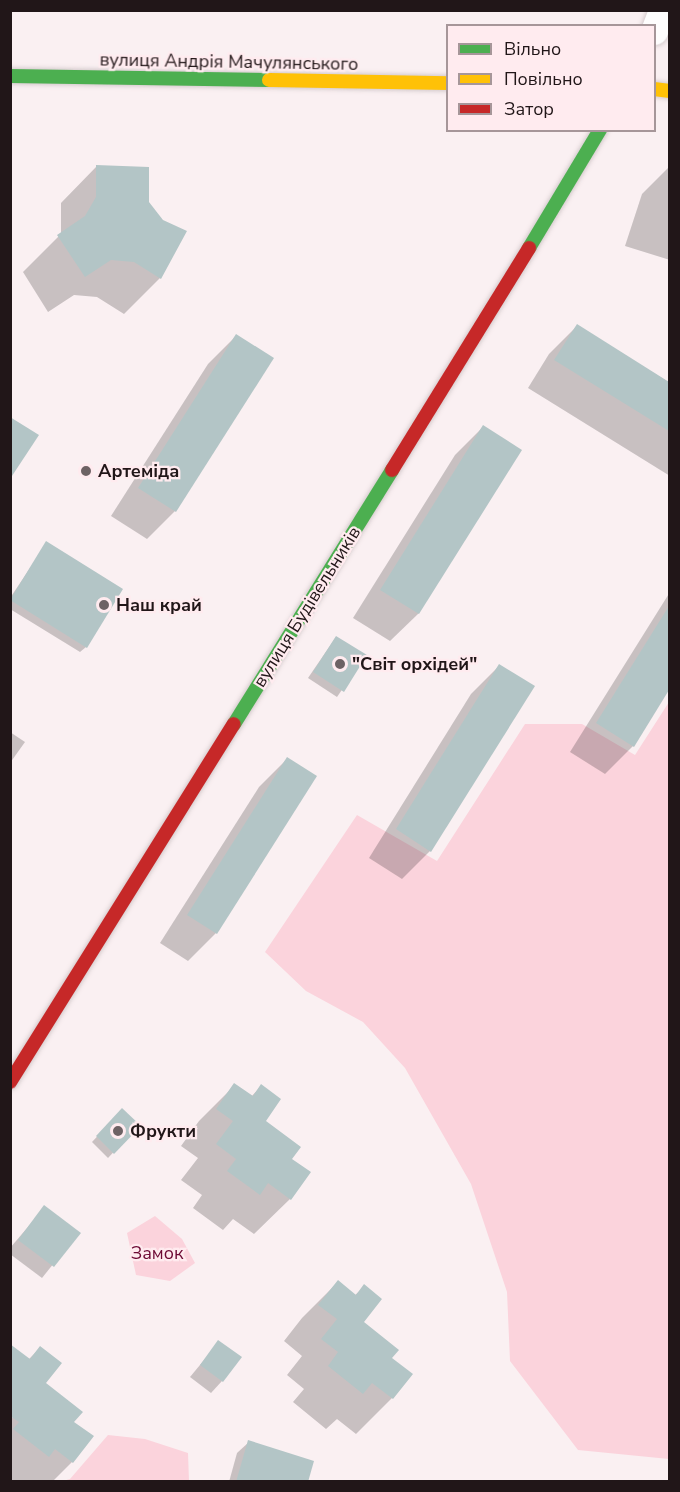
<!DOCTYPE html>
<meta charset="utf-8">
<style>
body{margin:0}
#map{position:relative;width:680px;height:1492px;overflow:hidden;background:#faf0f2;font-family:"Nunito Sans",sans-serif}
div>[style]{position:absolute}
.green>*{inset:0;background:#fbd3dc}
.shadow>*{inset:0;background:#0003}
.building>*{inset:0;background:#b3c5c6}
.roads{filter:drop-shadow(0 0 2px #d5cbcd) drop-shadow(0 0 2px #d5cbcd)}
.street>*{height:27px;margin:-13.5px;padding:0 13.5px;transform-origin:13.5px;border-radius:13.5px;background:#fefdfd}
.fast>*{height:14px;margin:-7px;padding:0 7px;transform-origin:7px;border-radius:7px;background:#4caf50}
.slow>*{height:14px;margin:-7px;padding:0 7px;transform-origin:7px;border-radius:7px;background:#ffc107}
.jam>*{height:14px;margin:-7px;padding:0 7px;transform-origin:7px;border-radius:7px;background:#c62828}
.dots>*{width:16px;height:16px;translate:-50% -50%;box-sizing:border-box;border:3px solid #ffebef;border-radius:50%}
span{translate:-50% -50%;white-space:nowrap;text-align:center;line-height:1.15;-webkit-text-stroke:4.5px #ffebef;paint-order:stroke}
.street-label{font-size:18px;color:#211618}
.poi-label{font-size:18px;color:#211618;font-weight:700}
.left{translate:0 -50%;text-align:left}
.park-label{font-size:18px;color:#6d0833}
.frame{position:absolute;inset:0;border:12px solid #211618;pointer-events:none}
.legend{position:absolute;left:446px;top:24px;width:210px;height:108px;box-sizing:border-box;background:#ffebef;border:2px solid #a69699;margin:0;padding:8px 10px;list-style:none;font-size:18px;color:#211618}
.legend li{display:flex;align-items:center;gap:12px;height:30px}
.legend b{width:30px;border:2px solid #a69699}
</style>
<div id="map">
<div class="green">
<div style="clip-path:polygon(669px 702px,670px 1459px,669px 1459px,578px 1450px,510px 1361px,507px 1292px,471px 1184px,405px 1068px,363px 1022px,306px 991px,265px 952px,357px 815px,437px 861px,525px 724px,582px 724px,635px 755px)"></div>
<div style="clip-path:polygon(155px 1216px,182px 1239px,195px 1263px,170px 1281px,136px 1275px,127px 1233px)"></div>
<div style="clip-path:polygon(108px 1435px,145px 1439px,188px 1453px,189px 1481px,63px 1481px,70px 1479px)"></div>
</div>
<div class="shadow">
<div style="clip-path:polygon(670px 166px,670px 260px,625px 246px,642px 194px)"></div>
<div style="clip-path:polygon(96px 167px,160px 278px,124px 314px,97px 297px,74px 295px,48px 312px,23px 272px,61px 234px,61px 203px)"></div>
<div style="clip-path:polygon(577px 326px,670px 383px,670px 476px,528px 388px,549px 354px)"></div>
<div style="clip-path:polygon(236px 336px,175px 511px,147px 539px,111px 516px,208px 364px)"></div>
<div style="clip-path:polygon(483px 427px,520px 450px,418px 614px,390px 641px,353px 618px,455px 455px)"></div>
<div style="clip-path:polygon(47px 543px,86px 647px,80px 652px,10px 609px,10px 598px)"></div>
<div style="clip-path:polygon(670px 592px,670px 687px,633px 746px,605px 774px,570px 752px)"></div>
<div style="clip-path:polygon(336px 637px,365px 656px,337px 697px,308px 678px)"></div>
<div style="clip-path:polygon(499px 666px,430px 851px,402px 879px,369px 858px,471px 694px)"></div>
<div style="clip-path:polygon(10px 732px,25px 742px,10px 763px)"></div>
<div style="clip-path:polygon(287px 759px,216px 933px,188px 961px,160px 943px,259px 787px)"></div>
<div style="clip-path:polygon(235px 1085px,251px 1097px,261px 1086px,263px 1122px,290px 1159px,290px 1199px,254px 1234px,233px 1219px,223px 1230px,193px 1208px,202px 1195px,181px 1180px,198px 1158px,181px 1146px,199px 1121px)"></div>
<div style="clip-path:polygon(122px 1110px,138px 1126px,108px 1158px,92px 1142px)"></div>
<div style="clip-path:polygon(45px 1207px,78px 1233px,42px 1278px,10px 1254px,10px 1248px)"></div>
<div style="clip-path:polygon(338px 1282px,354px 1296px,364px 1287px,362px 1323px,390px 1358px,392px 1398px,356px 1434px,337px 1419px,326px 1429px,293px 1402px,304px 1389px,287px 1375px,302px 1356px,284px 1341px,302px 1318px)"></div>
<div style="clip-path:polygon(219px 1342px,222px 1381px,211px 1393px,190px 1377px)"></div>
<div style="clip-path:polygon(40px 1348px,44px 1383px,72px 1422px,72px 1462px,52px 1482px,10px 1482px,10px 1418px,14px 1417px,28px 1360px)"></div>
<div style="clip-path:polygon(249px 1442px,307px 1482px,229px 1482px,237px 1453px)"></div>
</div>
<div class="building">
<div style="clip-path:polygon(96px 165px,149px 167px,149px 202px,163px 220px,187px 231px,161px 279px,134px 262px,111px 260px,85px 277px,57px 235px,85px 216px,96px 197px)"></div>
<div style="clip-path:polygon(577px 324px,669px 382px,669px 431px,554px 360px)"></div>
<div style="clip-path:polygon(236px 334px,274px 358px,176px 512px,138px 488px)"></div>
<div style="clip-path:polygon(10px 417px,39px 435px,10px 479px)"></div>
<div style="clip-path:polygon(483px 425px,522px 450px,419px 614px,380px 590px)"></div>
<div style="clip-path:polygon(46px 541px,123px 589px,87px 648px,10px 600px)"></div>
<div style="clip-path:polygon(669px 606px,669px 690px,634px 747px,596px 723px)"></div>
<div style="clip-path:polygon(336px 636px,367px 655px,344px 692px,313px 672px)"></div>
<div style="clip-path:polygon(499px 664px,535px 686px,431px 852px,396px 829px)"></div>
<div style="clip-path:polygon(287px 757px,317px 776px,217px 934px,187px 915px)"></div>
<div style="clip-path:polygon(234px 1083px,253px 1096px,261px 1084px,281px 1099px,266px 1121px,301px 1147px,292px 1159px,311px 1172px,291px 1200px,268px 1183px,260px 1195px,227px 1171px,236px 1159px,216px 1144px,233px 1121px,216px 1109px)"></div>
<div style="clip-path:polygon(122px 1108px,141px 1126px,114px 1154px,96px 1136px)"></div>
<div style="clip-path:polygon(44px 1205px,81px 1233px,54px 1267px,18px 1240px)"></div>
<div style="clip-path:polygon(338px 1280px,356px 1295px,364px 1284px,382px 1299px,364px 1322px,399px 1350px,392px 1358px,413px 1374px,393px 1399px,372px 1383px,363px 1394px,328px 1366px,338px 1352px,321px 1339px,337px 1319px,318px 1305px)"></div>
<div style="clip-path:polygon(218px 1340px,242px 1357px,223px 1382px,200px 1365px)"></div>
<div style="clip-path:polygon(10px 1344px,30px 1359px,40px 1346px,62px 1363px,46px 1383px,83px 1412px,74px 1422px,94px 1436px,73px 1463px,55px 1449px,49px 1457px,13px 1429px,19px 1422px,10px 1416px)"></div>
<div style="clip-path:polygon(248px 1440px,314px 1461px,308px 1482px,236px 1482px)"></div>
</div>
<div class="roads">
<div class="street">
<div style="left:654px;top:31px;width:22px;rotate:-69deg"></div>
</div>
<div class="fast">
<div style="left:10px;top:76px;width:259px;rotate:0.9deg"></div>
<div style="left:529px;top:248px;width:138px;rotate:-59deg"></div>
<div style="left:234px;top:724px;width:299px;rotate:-58.1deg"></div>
</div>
<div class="slow">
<div style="left:269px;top:80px;width:179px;rotate:1deg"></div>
<div style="left:654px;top:89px;width:16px;rotate:7deg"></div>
</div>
<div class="jam">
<div style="left:392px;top:470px;width:261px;rotate:-58.3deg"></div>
<div style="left:10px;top:1082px;width:422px;rotate:-58deg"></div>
</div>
</div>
<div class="dots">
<div style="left:86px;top:471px;background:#6d6264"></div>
<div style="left:104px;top:605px;background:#6d6264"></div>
<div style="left:340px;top:664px;background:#6d6264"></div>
<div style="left:118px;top:1131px;background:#6d6264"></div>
</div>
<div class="street-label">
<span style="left:229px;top:62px;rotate:1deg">вулиця Андрія Мачулянського</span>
<span style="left:307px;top:607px;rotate:-58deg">вулиця Будівельників</span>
</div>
<div class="poi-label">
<span class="left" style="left:98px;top:471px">Артеміда</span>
<span class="left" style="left:116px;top:605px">Наш край</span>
<span class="left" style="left:352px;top:664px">"Світ орхідей"</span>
<span class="left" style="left:130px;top:1131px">Фрукти</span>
</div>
<div class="park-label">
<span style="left:157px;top:1253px">Замок</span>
</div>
<div class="frame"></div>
<ul class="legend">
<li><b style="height:8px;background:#4caf50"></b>Вільно</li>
<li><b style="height:8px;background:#ffc107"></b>Повільно</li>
<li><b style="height:8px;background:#c62828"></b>Затор</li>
</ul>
</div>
